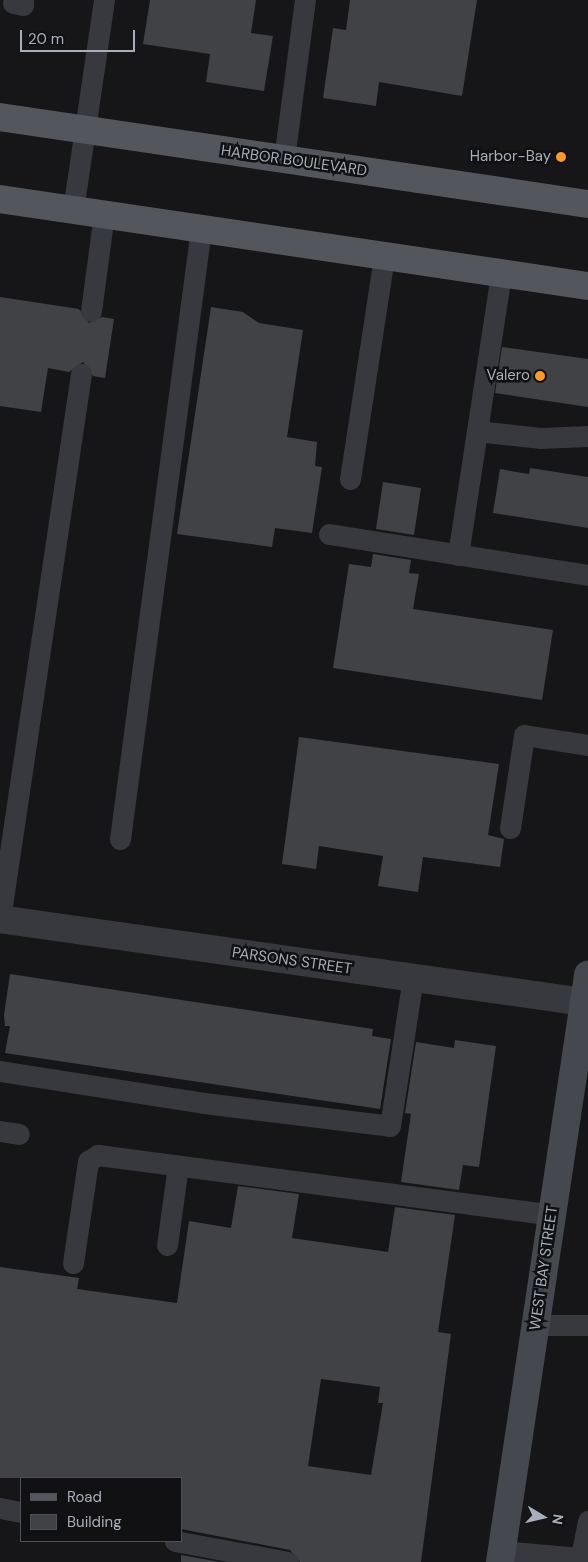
<!DOCTYPE html>
<style>
body{margin:0}
#map{position:relative;width:588px;height:1562px;overflow:hidden;background:#161618;font-family:"DM Sans",sans-serif}
div>[style]{position:absolute}
.building>*{inset:0;background:#404245}
.lane>*{height:21px;margin:-10.5px;padding:0 10.5px;transform-origin:10.5px;border-radius:10.5px;background:#37393e}
.street>*{height:28px;margin:-14px;padding:0 14px;transform-origin:14px;border-radius:14px;background:#37393e}
.secondary>*{height:28px;margin:-14px;padding:0 14px;transform-origin:14px;border-radius:14px;background:#45484e}
.primary>*{height:28px;margin:-14px;padding:0 14px;transform-origin:14px;border-radius:14px;background:#53565d}
.dots>*{width:14px;height:14px;translate:-50% -50%;box-sizing:border-box;border:2px solid #111113;border-radius:50%}
span{translate:-50% -50%;white-space:nowrap;text-align:center;line-height:1.15;-webkit-text-stroke:5px #111113;paint-order:stroke}
.poi-label{font-size:15px;color:#a8afb9}
.right{translate:-100% -50%;text-align:right}
.street-label{font-size:15px;color:#a8afb9}
.legend{position:absolute;left:20px;top:1477px;width:162px;height:65px;box-sizing:border-box;background:#111113;border:1px solid #4d5055;margin:0;padding:6px 9px;list-style:none;font-size:15px;color:#a8afb9}
.legend li{display:flex;align-items:center;gap:10px;height:25px}
.legend b{width:25px;border:1px solid #4d5055}
.north{position:absolute;left:518px;top:1492px;width:50px;height:50px;-webkit-text-stroke:4px #111113;paint-order:stroke;rotate:99deg;font-size:14px;font-weight:700;line-height:20px;text-align:center;color:#a8afb9}
.north::after{content:'';display:block;margin:auto;width:18px;height:22px;background:#a8afb9;clip-path:polygon(50% 0,100% 100%,50% 72%,0 100%)}
.scale{position:absolute;left:20px;top:30px;width:115px;height:22px;box-sizing:border-box;border:2px solid #a8afb9;border-top:0;padding-left:6px;font-size:15px;line-height:18px;white-space:nowrap;color:#a8afb9;-webkit-text-stroke:4px #111113;paint-order:stroke}
</style>
<div id="map">
<div class="building">
<div style="clip-path:polygon(150px 0,256px 0,251px 33px,273px 36px,264px 91px,206px 82px,210px 54px,143px 44px)"></div>
<div style="clip-path:polygon(350px 0,477px 0,462px 96px,379px 82px,376px 106px,323px 98px,333px 28px,346px 30px)"></div>
<div style="clip-path:polygon(0 297px,79px 309px,89px 323px,102px 317px,114px 319px,105px 378px,93px 376px,83px 362px,69px 372px,48px 368px,41px 412px,0 406px)"></div>
<div style="clip-path:polygon(211px 307px,243px 312px,259px 323px,303px 330px,287px 437px,317px 442px,315px 466px,322px 467px,312px 533px,275px 528px,272px 547px,177px 534px)"></div>
<div style="clip-path:polygon(502px 347px,588px 359px,588px 407px,495px 393px)"></div>
<div style="clip-path:polygon(530px 468px,588px 477px,588px 528px,493px 513px,500px 469px,529px 474px)"></div>
<div style="clip-path:polygon(383px 482px,421px 488px,414px 535px,376px 529px)"></div>
<div style="clip-path:polygon(373px 554px,411px 560px,409px 573px,419px 574px,413px 609px,553px 630px,542px 700px,333px 668px,349px 564px,371px 567px)"></div>
<div style="clip-path:polygon(299px 737px,499px 764px,488px 835px,504px 839px,500px 867px,423px 857px,418px 892px,378px 886px,383px 856px,319px 846px,316px 869px,282px 864px)"></div>
<div style="clip-path:polygon(10px 974px,373px 1029px,372px 1036px,391px 1039px,380px 1109px,5px 1053px,10px 1026px,5px 1026px,4px 1015px)"></div>
<div style="clip-path:polygon(455px 1040px,496px 1046px,479px 1167px,463px 1165px,459px 1190px,401px 1182px,411px 1114px,405px 1113px,416px 1042px,454px 1048px)"></div>
<div style="clip-path:polygon(evenodd,238px 1186px,299px 1194px,292px 1238px,388px 1252px,395px 1207px,455px 1215px,438px 1332px,451px 1334px,421px 1562px,300px 1562px,290px 1550px,181px 1529px,181px 1478px,0 1478px,0 1267px,79px 1278px,77px 1289px,177px 1303px,189px 1221px,231px 1228px,238px 1186px,321px 1379px,380px 1387px,378px 1403px,383px 1403px,371px 1475px,308px 1466px,321px 1379px)"></div>
<div style="clip-path:polygon(181px 1555px,220px 1562px,181px 1562px)"></div>
</div>
<div class="lane">
<div style="left:13px;top:3px;width:10px;rotate:11deg"></div>
<div style="left:23px;top:5px;width:5px;rotate:-90deg"></div>
<div style="left:284px;top:159px;width:160px;rotate:-82.5deg"></div>
<div style="left:73px;top:210px;width:212px;rotate:-81.6deg"></div>
<div style="left:91px;top:311px;width:98px;rotate:-82.4deg"></div>
<div style="left:477px;top:431px;width:63px;rotate:6.3deg"></div>
<div style="left:540px;top:438px;width:48px;rotate:-2.4deg"></div>
<div style="left:350px;top:479px;width:226px;rotate:-81.3deg"></div>
<div style="left:329px;top:534px;width:262px;rotate:9deg"></div>
<div style="left:458px;top:555px;width:285px;rotate:-81.3deg"></div>
<div style="left:510px;top:828px;width:94px;rotate:-81.4deg"></div>
<div style="left:524px;top:735px;width:65px;rotate:8.9deg"></div>
<div style="left:120px;top:839px;width:615px;rotate:-82.44deg"></div>
<div style="left:0;top:919px;width:551px;rotate:-81.55deg"></div>
<div style="left:0;top:1071px;width:206px;rotate:8.9deg"></div>
<div style="left:204px;top:1103px;width:187px;rotate:7deg"></div>
<div style="left:390px;top:1126px;width:150px;rotate:-81.2deg"></div>
<div style="left:0;top:1131px;width:19px;rotate:9deg"></div>
<div style="left:167px;top:1245px;width:80px;rotate:-82.1deg"></div>
<div style="left:73px;top:1263px;width:103px;rotate:-81.6deg"></div>
<div style="left:88px;top:1161px;width:12px;rotate:-31deg"></div>
<div style="left:98px;top:1155px;width:458px;rotate:7.5deg"></div>
<div style="left:536px;top:1325px;width:52px"></div>
<div style="left:0;top:1508px;width:21px;rotate:11deg"></div>
<div style="left:175px;top:1541px;width:115px;rotate:10.5deg"></div>
<div style="left:502px;top:1551px;width:78px;rotate:5.1deg"></div>
<div style="left:580px;top:1562px;width:42px;rotate:-79deg"></div>
</div>
<div class="street">
<div style="left:0;top:919px;width:590px;rotate:8.09deg"></div>
</div>
<div class="secondary">
<div style="left:500px;top:1562px;width:594px;rotate:-81.47deg"></div>
</div>
<div class="primary">
<div style="left:0;top:117px;width:594px;rotate:8.42deg"></div>
<div style="left:0;top:199px;width:594px;rotate:8.42deg"></div>
</div>
<div class="dots">
<div style="left:561px;top:157px;background:#fb982b"></div>
<div style="left:540px;top:376px;background:#fb982b"></div>
</div>
<div class="poi-label">
<span class="right" style="left:551px;top:157px">Harbor-Bay</span>
<span class="right" style="left:530px;top:376px">Valero</span>
</div>
<div class="street-label">
<span style="left:294px;top:161px;rotate:8deg">HARBOR BOULEVARD</span>
<span style="left:292px;top:961px;rotate:8deg">PARSONS STREET</span>
<span style="left:544px;top:1268px;rotate:-82deg">WEST BAY STREET</span>
</div>
<ul class="legend">
<li><b style="height:6px;background:#53565d"></b>Road</li>
<li><b style="height:14px;background:#404245"></b>Building</li>
</ul>
<div class="north">N</div>
<div class="scale">20 m</div>
</div>
